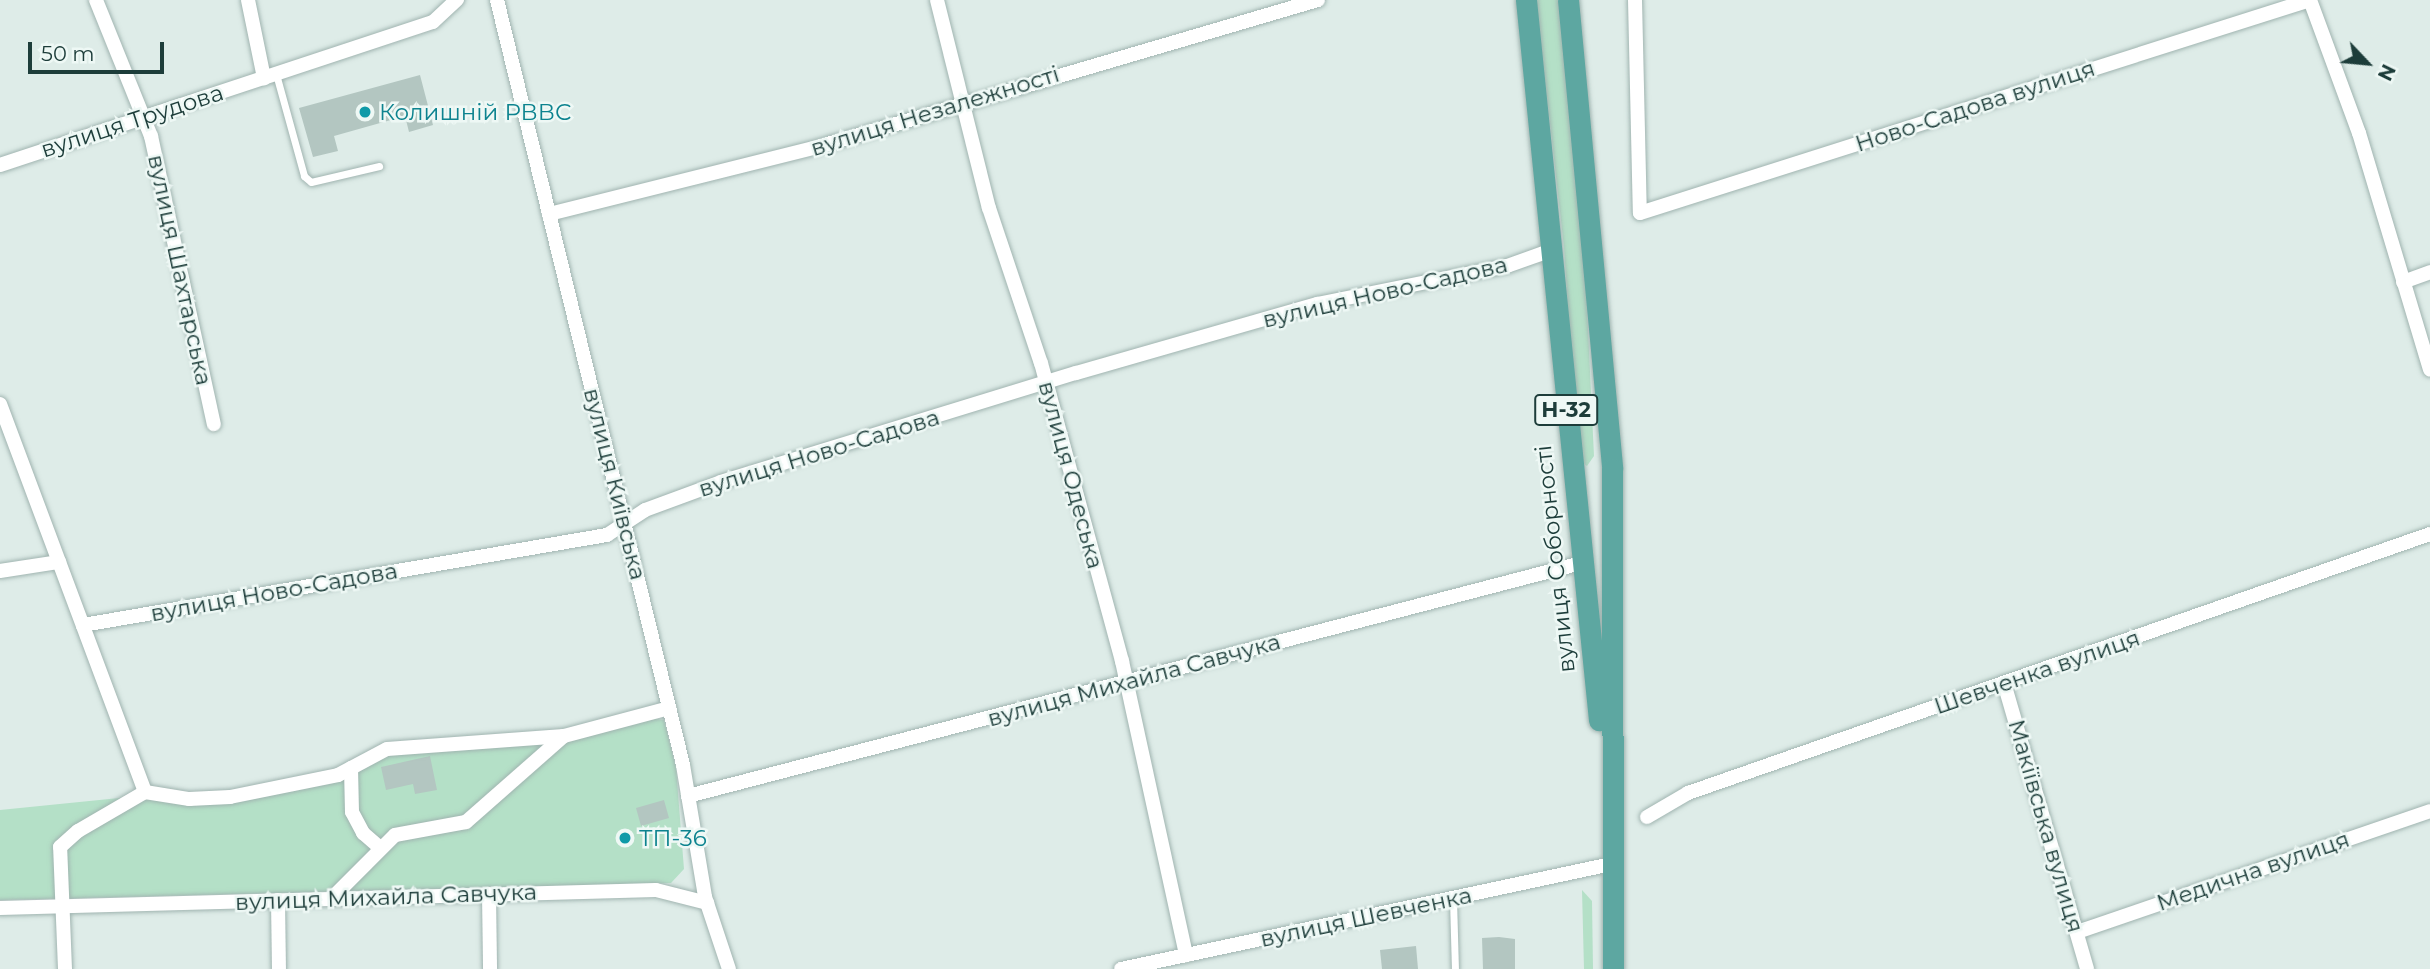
<!DOCTYPE html>
<meta charset="utf-8">
<style>
body{margin:0}
#map{position:relative;width:2430px;height:969px;overflow:hidden;background:#deece8;font-family:Montserrat,sans-serif}
div>[style]{position:absolute}
.green>*{inset:0;background:#b4e0c7}
.building>*{inset:0;background:#b3c6c1}
.roads{filter:drop-shadow(0 0 2px #a0b4b0) drop-shadow(0 0 2px #a0b4b0)}
.lane>*{height:7px;margin:-3.5px;padding:0 3.5px;transform-origin:3.5px;border-radius:3.5px;background:#fff}
.street>*{height:14px;margin:-7px;padding:0 7px;transform-origin:7px;border-radius:7px;background:#fff}
.primary>*{height:21px;margin:-10.5px;padding:0 10.5px;transform-origin:10.5px;border-radius:10.5px;background:#5da7a1}
.dots>*{width:19px;height:19px;translate:-50% -50%;box-sizing:border-box;border:4px solid #eef8f5;border-radius:50%}
span{translate:-50% -50%;white-space:nowrap;text-align:center;line-height:1.15;-webkit-text-stroke:5px #eef8f5;paint-order:stroke}
.shield-label span{padding:2px 5px;background:#eef8f5;border:2px solid;border-radius:5px;-webkit-text-stroke-width:0}
.shield-label{font-size:21px;color:#1d3d3a;font-weight:700}
.street-label{font-size:23px;color:#1d3d3a}
.culture-label{font-size:23px;color:#0d838f}
.left{translate:0 -50%;text-align:left}
.north{position:absolute;left:2332px;top:28px;width:70px;height:70px;-webkit-text-stroke:5px #eef8f5;paint-order:stroke;rotate:116deg;font-size:19px;font-weight:700;line-height:28px;text-align:center;color:#1d3d3a}
.north::after{content:'';display:block;margin:auto;width:24px;height:32px;background:#1d3d3a;clip-path:polygon(50% 0,100% 100%,50% 72%,0 100%)}
.scale{position:absolute;left:28px;top:42px;width:136px;height:32px;box-sizing:border-box;border:4px solid #1d3d3a;border-top:0;padding-left:9px;font-size:21px;line-height:24px;white-space:nowrap;color:#1d3d3a;-webkit-text-stroke:5px #eef8f5;paint-order:stroke}
</style>
<div id="map">
<div class="green">
<div style="clip-path:polygon(1536px 0,1558px 0,1584px 245px,1594px 456px,1587px 466px,1578px 459px,1564px 247px)"></div>
<div style="clip-path:polygon(649px 718px,664px 720px,676px 768px,684px 869px,671px 883px,0 900px,0 810px,139px 796px,228px 801px,388px 752px)"></div>
<div style="clip-path:polygon(1582px 890px,1592px 901px,1593px 969px,1584px 969px)"></div>
</div>
<div class="building">
<div style="clip-path:polygon(420px 75px,433px 125px,409px 132px,405px 116px,334px 136px,338px 151px,313px 157px,299px 108px)"></div>
<div style="clip-path:polygon(430px 756px,437px 790px,415px 794px,413px 784px,386px 790px,381px 767px)"></div>
<div style="clip-path:polygon(664px 800px,669px 818px,641px 826px,636px 808px)"></div>
<div style="clip-path:polygon(1499px 937px,1515px 939px,1515px 969px,1483px 969px,1482px 938px)"></div>
<div style="clip-path:polygon(1416px 946px,1418px 969px,1382px 969px,1380px 950px)"></div>
</div>
<div class="roads">
<div class="lane">
<div style="left:276px;top:74px;width:106px;rotate:74.6deg"></div>
<div style="left:304px;top:176px;width:9px;rotate:41deg"></div>
<div style="left:311px;top:182px;width:70px;rotate:-13.2deg"></div>
<div style="left:1453px;top:899px;width:70px;rotate:88.4deg"></div>
</div>
<div class="street">
<div style="left:96px;top:0;width:147px;rotate:68deg"></div>
<div style="left:151px;top:136px;width:295px;rotate:77.7deg"></div>
<div style="left:248px;top:0;width:80px;rotate:78.4deg"></div>
<div style="left:497px;top:0;width:787px;rotate:76.33deg"></div>
<div style="left:683px;top:765px;width:134px;rotate:80.5deg"></div>
<div style="left:705px;top:897px;width:76px;rotate:71.6deg"></div>
<div style="left:937px;top:0;width:214px;rotate:76deg"></div>
<div style="left:989px;top:208px;width:163px;rotate:71.5deg"></div>
<div style="left:1041px;top:363px;width:309px;rotate:74.8deg"></div>
<div style="left:1122px;top:661px;width:301px;rotate:77.7deg"></div>
<div style="left:1635px;top:0;width:213px;rotate:88.7deg"></div>
<div style="left:1640px;top:213px;width:703px;rotate:-17.64deg"></div>
<div style="left:2310px;top:0;width:142px;rotate:69.8deg"></div>
<div style="left:2359px;top:133px;width:247px;rotate:73.3deg"></div>
<div style="left:0;top:165px;width:456px;rotate:-18.3deg"></div>
<div style="left:433px;top:22px;width:33px;rotate:-43deg"></div>
<div style="left:549px;top:214px;width:280px;rotate:-14deg"></div>
<div style="left:821px;top:146px;width:518px;rotate:-16.37deg"></div>
<div style="left:2403px;top:282px;width:29px;rotate:-20deg"></div>
<div style="left:0;top:404px;width:414px;rotate:69.5deg"></div>
<div style="left:0;top:571px;width:60px;rotate:-8.7deg"></div>
<div style="left:83px;top:625px;width:532px;rotate:-9.75deg"></div>
<div style="left:607px;top:535px;width:45px;rotate:-33.3deg"></div>
<div style="left:645px;top:510px;width:81px;rotate:-20.2deg"></div>
<div style="left:721px;top:482px;width:371px;rotate:-17.1deg"></div>
<div style="left:1076px;top:373px;width:251px;rotate:-16deg"></div>
<div style="left:1317px;top:304px;width:194px;rotate:-11.3deg"></div>
<div style="left:1507px;top:266px;width:48px;rotate:-19.6deg"></div>
<div style="left:2004px;top:683px;width:298px;rotate:73.8deg"></div>
<div style="left:351px;top:768px;width:44px;rotate:88.7deg"></div>
<div style="left:352px;top:812px;width:24px;rotate:62deg"></div>
<div style="left:363px;top:833px;width:21px;rotate:41deg"></div>
<div style="left:688px;top:796px;width:923px;rotate:-14.62deg"></div>
<div style="left:1647px;top:817px;width:48px;rotate:-30.3deg"></div>
<div style="left:1688px;top:793px;width:786px;rotate:-19.24deg"></div>
<div style="left:489px;top:894px;width:75px;rotate:89.2deg"></div>
<div style="left:332px;top:898px;width:89px;rotate:-45deg"></div>
<div style="left:395px;top:835px;width:72px;rotate:-10.4deg"></div>
<div style="left:466px;top:822px;width:130px;rotate:-41.3deg"></div>
<div style="left:278px;top:900px;width:69px;rotate:89.2deg"></div>
<div style="left:0;top:908px;width:656px;rotate:-1.57deg"></div>
<div style="left:656px;top:890px;width:53px;rotate:14.3deg"></div>
<div style="left:2077px;top:932px;width:373px;rotate:-18.9deg"></div>
<div style="left:65px;top:969px;width:122px;rotate:-92.3deg"></div>
<div style="left:60px;top:847px;width:24px;rotate:-42deg"></div>
<div style="left:78px;top:831px;width:78px;rotate:-30.2deg"></div>
<div style="left:145px;top:792px;width:45px;rotate:9deg"></div>
<div style="left:189px;top:799px;width:41px;rotate:-2.8deg"></div>
<div style="left:230px;top:797px;width:110px;rotate:-11.5deg"></div>
<div style="left:338px;top:775px;width:55px;rotate:-28deg"></div>
<div style="left:387px;top:749px;width:177px;rotate:-4.2deg"></div>
<div style="left:564px;top:736px;width:109px;rotate:-14.9deg"></div>
<div style="left:1121px;top:969px;width:501px;rotate:-12.09deg"></div>
</div>
<div class="primary">
<div style="left:1526px;top:0;width:724px;rotate:84.21deg"></div>
<div style="left:1568px;top:0;width:471px;rotate:84.6deg"></div>
<div style="left:1612px;top:469px;width:500px;rotate:89.89deg"></div>
</div>
</div>
<div class="dots">
<div style="left:365px;top:112px;background:#0f9aa8"></div>
<div style="left:625px;top:838px;background:#0f9aa8"></div>
</div>
<div class="shield-label">
<span style="left:1566px;top:410px">Н-32</span>
</div>
<div class="street-label">
<span style="left:1975px;top:106px;rotate:-18deg">Ново-Садова вулиця</span>
<span style="left:935px;top:111px;rotate:-17deg">вулиця Незалежності</span>
<span style="left:132px;top:121px;rotate:-18deg">вулиця Трудова</span>
<span style="left:180px;top:270px;rotate:78deg">вулиця Шахтарська</span>
<span style="left:1385px;top:292px;rotate:-13deg">вулиця Ново-Садова</span>
<span style="left:819px;top:453px;rotate:-17deg">вулиця Ново-Садова</span>
<span style="left:1071px;top:475px;rotate:75deg">вулиця Одеська</span>
<span style="left:615px;top:484px;rotate:76deg">вулиця Київська</span>
<span style="left:1555px;top:559px;rotate:-96deg">вулиця Соборності</span>
<span style="left:274px;top:592px;rotate:-10deg">вулиця Ново-Садова</span>
<span style="left:2037px;top:672px;rotate:-19deg">Шевченка вулиця</span>
<span style="left:1134px;top:680px;rotate:-15deg">вулиця Михайла Савчука</span>
<span style="left:2046px;top:826px;rotate:74deg">Макіївська вулиця</span>
<span style="left:2253px;top:871px;rotate:-19deg">Медична вулиця</span>
<span style="left:386px;top:897px;rotate:-2deg">вулиця Михайла Савчука</span>
<span style="left:1366px;top:917px;rotate:-12deg">вулиця Шевченка</span>
</div>
<div class="culture-label">
<span class="left" style="left:379px;top:112px">Колишній РВВС</span>
<span class="left" style="left:639px;top:838px">ТП-36</span>
</div>
<div class="north">N</div>
<div class="scale">50 m</div>
</div>
